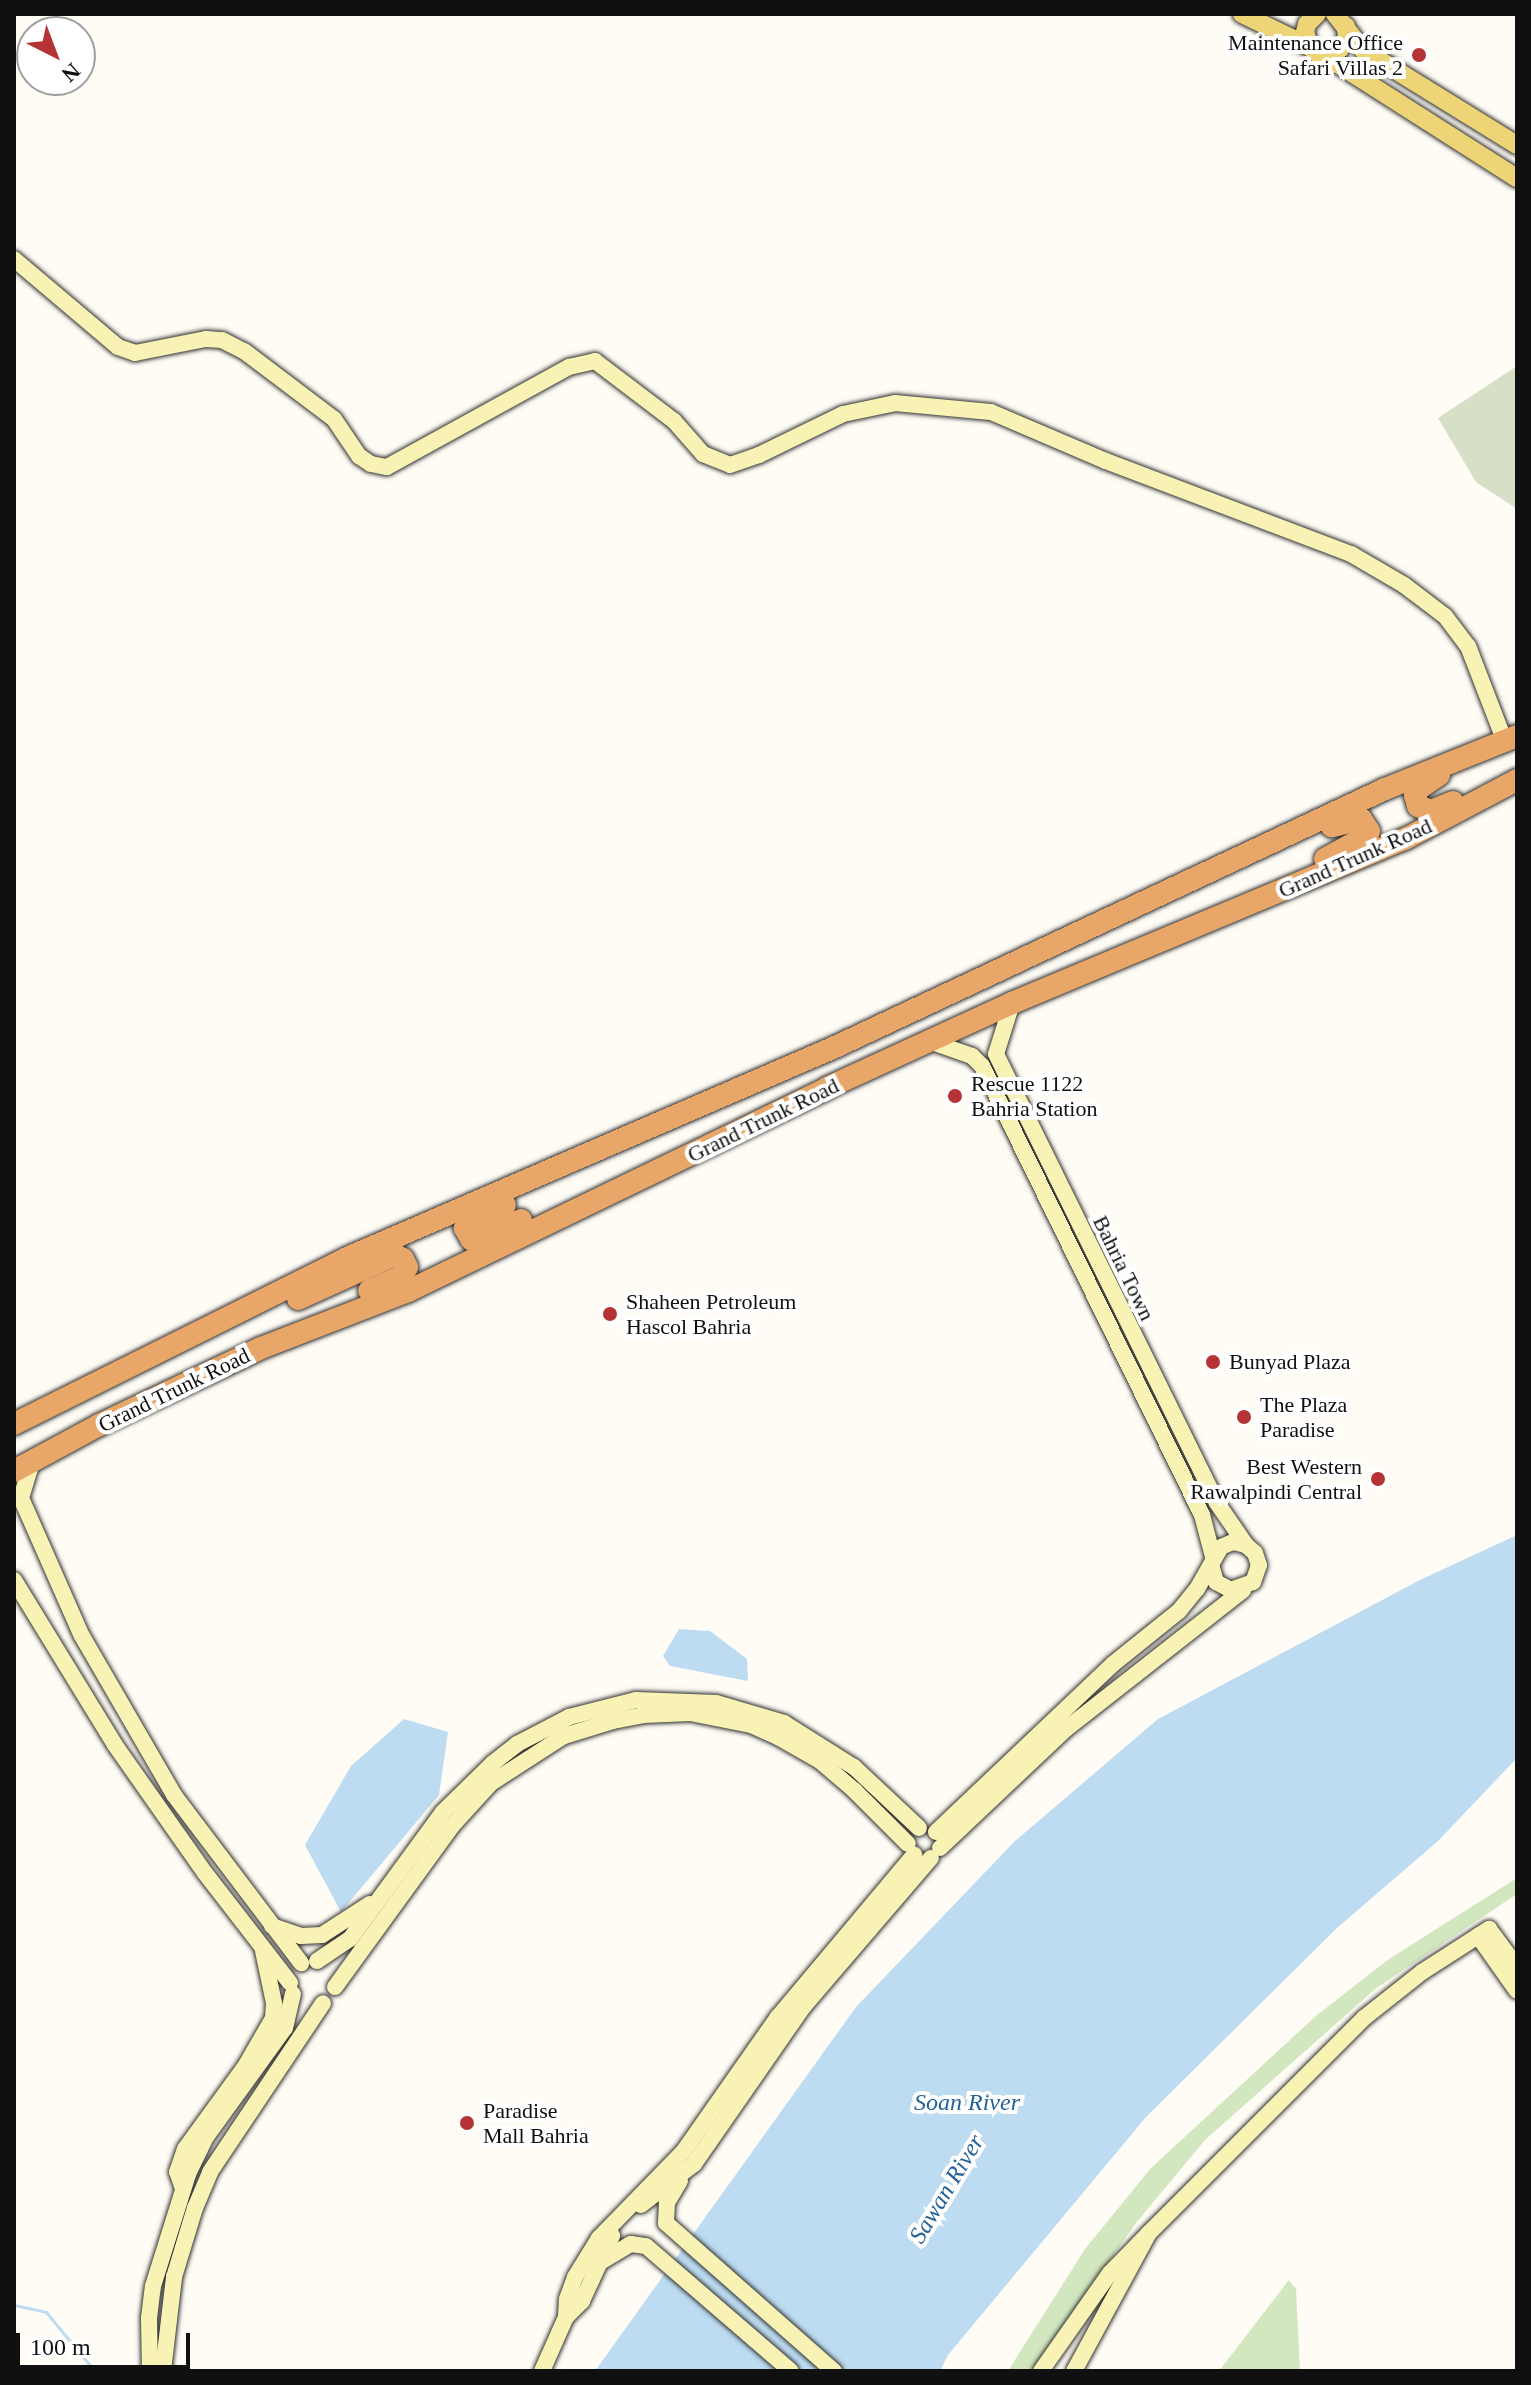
<!DOCTYPE html>
<style>
body{margin:0}
#map{position:relative;width:1531px;height:2385px;overflow:hidden;background:#fefcf4;font-family:"Times New Roman",serif}
div>[style]{position:absolute}
.green>*{inset:0;background:#d2e7c0}
.cemetery>*{inset:0;background:#d6e0c6}
.water>*{inset:0;background:#bddcf1}
.stream>*{height:3px;margin:-1.5px;padding:0 1.5px;transform-origin:1.5px;border-radius:1.5px;background:#bddcf1}
.roads{filter:drop-shadow(0 0 2px #323232) drop-shadow(0 0 2px #323232)}
.secondary>*{height:16px;margin:-8px;padding:0 8px;transform-origin:8px;border-radius:8px;background:#f8f3b5}
.primary>*{height:18px;margin:-9px;padding:0 9px;transform-origin:9px;border-radius:9px;background:#edd476}
.highway>*{height:22px;margin:-11px;padding:0 11px;transform-origin:11px;border-radius:11px;background:#e8a769}
.dots>*{width:22px;height:22px;translate:-50% -50%;box-sizing:border-box;border:4px solid #fff;border-radius:50%}
span{translate:-50% -50%;white-space:nowrap;text-align:center;line-height:1.15;-webkit-text-stroke:8px #fff;paint-order:stroke}
.poi-label{font-size:22px;color:#101010}
.right{translate:-100% -50%;text-align:right}
.left{translate:0 -50%;text-align:left}
.street-label{font-size:22px;color:#101010}
.water-label{font-size:24px;color:#236198;font-style:italic}
.frame{position:absolute;inset:0;border:16px solid #101010;pointer-events:none}
.north{position:absolute;left:16px;top:16px;width:80px;height:80px;box-sizing:border-box;background:#fff;border:2px solid #9f9f9f;border-radius:50%;rotate:138deg;font-size:22px;font-weight:700;line-height:32px;text-align:center;color:#101010}
.north::after{content:'';display:block;margin:auto;width:28px;height:36px;background:#b53335;clip-path:polygon(50% 0,100% 100%,50% 72%,0 100%)}
.scale{position:absolute;left:16px;top:2333px;width:174px;height:36px;box-sizing:border-box;border:4px solid #101010;border-top:0;padding-left:10px;font-size:24px;line-height:28px;white-space:nowrap;color:#101010;-webkit-text-stroke:6px #fff;paint-order:stroke}
</style>
<div id="map">
<div class="green">
<div style="clip-path:polygon(1517px 1878px,1517px 1894px,1375px 1989px,1205px 2140px,1136px 2223px,1032px 2371px,1008px 2371px,1085px 2249px,1151px 2168px,1317px 2015px,1389px 1959px)"></div>
<div style="clip-path:polygon(1289px 2280px,1296px 2289px,1300px 2371px,1219px 2371px)"></div>
</div>
<div class="cemetery">
<div style="clip-path:polygon(1517px 366px,1517px 509px,1476px 482px,1438px 418px)"></div>
</div>
<div class="water">
<div style="clip-path:polygon(1517px 1535px,1517px 1758px,1438px 1841px,1337px 1928px,1146px 2117px,948px 2355px,940px 2371px,595px 2371px,856px 2007px,1015px 1841px,1158px 1719px,1420px 1580px)"></div>
<div style="clip-path:polygon(679px 1629px,710px 1631px,747px 1659px,748px 1681px,670px 1666px,663px 1656px)"></div>
<div style="clip-path:polygon(404px 1719px,448px 1732px,439px 1795px,341px 1912px,305px 1845px,351px 1766px)"></div>
</div>
<div class="stream">
<div style="left:14px;top:2305px;width:33px;rotate:12deg"></div>
<div style="left:46px;top:2312px;width:74px;rotate:50.5deg"></div>
</div>
<div class="roads">
<div class="secondary">
<div style="left:14px;top:259px;width:136px;rotate:40.2deg"></div>
<div style="left:118px;top:347px;width:18px;rotate:19deg"></div>
<div style="left:135px;top:353px;width:72px;rotate:-11.2deg"></div>
<div style="left:206px;top:339px;width:16px;rotate:4deg"></div>
<div style="left:222px;top:340px;width:25px;rotate:27deg"></div>
<div style="left:244px;top:351px;width:113px;rotate:37.1deg"></div>
<div style="left:334px;top:419px;width:45px;rotate:56deg"></div>
<div style="left:359px;top:456px;width:14px;rotate:34deg"></div>
<div style="left:371px;top:464px;width:16px;rotate:11deg"></div>
<div style="left:387px;top:467px;width:208px;rotate:-28.8deg"></div>
<div style="left:569px;top:367px;width:27px;rotate:-13deg"></div>
<div style="left:595px;top:361px;width:99px;rotate:37.2deg"></div>
<div style="left:674px;top:421px;width:44px;rotate:48.7deg"></div>
<div style="left:703px;top:454px;width:29px;rotate:22deg"></div>
<div style="left:730px;top:465px;width:31px;rotate:-19deg"></div>
<div style="left:759px;top:455px;width:93px;rotate:-26deg"></div>
<div style="left:843px;top:414px;width:53px;rotate:-11.9deg"></div>
<div style="left:895px;top:403px;width:96px;rotate:5.4deg"></div>
<div style="left:991px;top:412px;width:125px;rotate:23.1deg"></div>
<div style="left:1106px;top:461px;width:262px;rotate:20.8deg"></div>
<div style="left:1351px;top:554px;width:61px;rotate:30.3deg"></div>
<div style="left:1404px;top:585px;width:51px;rotate:37.1deg"></div>
<div style="left:1445px;top:616px;width:38px;rotate:53deg"></div>
<div style="left:1468px;top:646px;width:103px;rotate:68.9deg"></div>
<div style="left:1012px;top:1003px;width:53px;rotate:107.4deg"></div>
<div style="left:996px;top:1054px;width:500px;rotate:63.79deg"></div>
<div style="left:1217px;top:1503px;width:51px;rotate:55.4deg"></div>
<div style="left:932px;top:1042px;width:42px;rotate:19.3deg"></div>
<div style="left:972px;top:1056px;width:14px;rotate:45deg"></div>
<div style="left:982px;top:1066px;width:500px;rotate:63.9deg"></div>
<div style="left:1202px;top:1515px;width:43px;rotate:75.3deg"></div>
<div style="left:32px;top:1462px;width:38px;rotate:107deg"></div>
<div style="left:21px;top:1498px;width:151px;rotate:66.2deg"></div>
<div style="left:82px;top:1636px;width:184px;rotate:59.9deg"></div>
<div style="left:174px;top:1795px;width:211px;rotate:52.9deg"></div>
<div style="left:14px;top:1580px;width:193px;rotate:58.5deg"></div>
<div style="left:115px;top:1745px;width:156px;rotate:54.9deg"></div>
<div style="left:205px;top:1873px;width:139px;rotate:52.3deg"></div>
<div style="left:936px;top:1832px;width:244px;rotate:-43.5deg"></div>
<div style="left:1113px;top:1664px;width:85px;rotate:-38.8deg"></div>
<div style="left:1179px;top:1611px;width:28px;rotate:-51deg"></div>
<div style="left:1197px;top:1589px;width:48px;rotate:-60.3deg"></div>
<div style="left:1221px;top:1547px;width:13px;rotate:-23deg"></div>
<div style="left:1233px;top:1542px;width:13px;rotate:13deg"></div>
<div style="left:1246px;top:1545px;width:12px;rotate:42deg"></div>
<div style="left:1255px;top:1553px;width:13px;rotate:72deg"></div>
<div style="left:1259px;top:1565px;width:18px;rotate:109deg"></div>
<div style="left:1253px;top:1582px;width:23px;rotate:160deg"></div>
<div style="left:1231px;top:1590px;width:17px;rotate:-152deg"></div>
<div style="left:1216px;top:1582px;width:18px;rotate:-106deg"></div>
<div style="left:940px;top:1848px;width:173px;rotate:-43.4deg"></div>
<div style="left:1066px;top:1729px;width:225px;rotate:-38.1deg"></div>
<div style="left:272px;top:1926px;width:31px;rotate:19deg"></div>
<div style="left:301px;top:1936px;width:21px;rotate:-3deg"></div>
<div style="left:322px;top:1935px;width:57px;rotate:-32.9deg"></div>
<div style="left:1478px;top:1936px;width:67px;rotate:54.7deg"></div>
<div style="left:317px;top:1961px;width:40px;rotate:-34deg"></div>
<div style="left:350px;top:1939px;width:157px;rotate:-53.8deg"></div>
<div style="left:443px;top:1812px;width:70px;rotate:-44.4deg"></div>
<div style="left:493px;top:1763px;width:31px;rotate:-38deg"></div>
<div style="left:517px;top:1744px;width:59px;rotate:-27.4deg"></div>
<div style="left:569px;top:1717px;width:69px;rotate:-14.2deg"></div>
<div style="left:636px;top:1700px;width:80px;rotate:2.1deg"></div>
<div style="left:716px;top:1703px;width:71px;rotate:16.4deg"></div>
<div style="left:784px;top:1723px;width:83px;rotate:32.2deg"></div>
<div style="left:854px;top:1767px;width:89px;rotate:43.2deg"></div>
<div style="left:335px;top:1987px;width:199px;rotate:-54deg"></div>
<div style="left:452px;top:1826px;width:58px;rotate:-47.8deg"></div>
<div style="left:491px;top:1783px;width:87px;rotate:-32.8deg"></div>
<div style="left:564px;top:1736px;width:51px;rotate:-17deg"></div>
<div style="left:613px;top:1721px;width:31px;rotate:-11deg"></div>
<div style="left:643px;top:1715px;width:47px;rotate:-2.4deg"></div>
<div style="left:690px;top:1713px;width:62px;rotate:11.1deg"></div>
<div style="left:751px;top:1725px;width:30px;rotate:24deg"></div>
<div style="left:778px;top:1737px;width:48px;rotate:29.7deg"></div>
<div style="left:820px;top:1761px;width:45px;rotate:40.5deg"></div>
<div style="left:854px;top:1790px;width:76px;rotate:45deg"></div>
<div style="left:680px;top:2181px;width:26px;rotate:121deg"></div>
<div style="left:667px;top:2203px;width:20px;rotate:93deg"></div>
<div style="left:666px;top:2223px;width:224px;rotate:41.4deg"></div>
<div style="left:183px;top:2189px;width:18px;rotate:-109deg"></div>
<div style="left:177px;top:2172px;width:24px;rotate:-71deg"></div>
<div style="left:185px;top:2149px;width:104px;rotate:-54deg"></div>
<div style="left:246px;top:2065px;width:54px;rotate:-60.1deg"></div>
<div style="left:273px;top:2018px;width:15px;rotate:-86deg"></div>
<div style="left:274px;top:2003px;width:53px;rotate:-101.9deg"></div>
<div style="left:641px;top:2205px;width:67px;rotate:-37.7deg"></div>
<div style="left:694px;top:2164px;width:193px;rotate:-55.2deg"></div>
<div style="left:804px;top:2006px;width:195px;rotate:-49.4deg"></div>
<div style="left:1149px;top:2233px;width:304px;rotate:-45deg"></div>
<div style="left:1364px;top:2018px;width:74px;rotate:-38.4deg"></div>
<div style="left:1422px;top:1972px;width:80px;rotate:-32.7deg"></div>
<div style="left:1489px;top:1929px;width:47px;rotate:53.6deg"></div>
<div style="left:599px;top:2263px;width:37px;rotate:-31deg"></div>
<div style="left:631px;top:2244px;width:15px;rotate:8deg"></div>
<div style="left:646px;top:2246px;width:191px;rotate:40.8deg"></div>
<div style="left:566px;top:2317px;width:23px;rotate:-45deg"></div>
<div style="left:582px;top:2301px;width:72px;rotate:-65.2deg"></div>
<div style="left:150px;top:2371px;width:53px;rotate:-91.1deg"></div>
<div style="left:149px;top:2318px;width:32px;rotate:-83deg"></div>
<div style="left:153px;top:2286px;width:117px;rotate:-72.6deg"></div>
<div style="left:188px;top:2174px;width:41px;rotate:-64.1deg"></div>
<div style="left:206px;top:2137px;width:135px;rotate:-54.1deg"></div>
<div style="left:285px;top:2028px;width:35px;rotate:-77deg"></div>
<div style="left:163px;top:2371px;width:95px;rotate:-83.3deg"></div>
<div style="left:174px;top:2277px;width:72px;rotate:-73.1deg"></div>
<div style="left:195px;top:2208px;width:39px;rotate:-67deg"></div>
<div style="left:210px;top:2172px;width:203px;rotate:-56.2deg"></div>
<div style="left:542px;top:2371px;width:59px;rotate:-66deg"></div>
<div style="left:566px;top:2317px;width:18px;rotate:-87deg"></div>
<div style="left:567px;top:2299px;width:23px;rotate:-70deg"></div>
<div style="left:575px;top:2277px;width:46px;rotate:-58.4deg"></div>
<div style="left:599px;top:2238px;width:120px;rotate:-45.7deg"></div>
<div style="left:683px;top:2152px;width:165px;rotate:-54.9deg"></div>
<div style="left:778px;top:2017px;width:212px;rotate:-50deg"></div>
<div style="left:1041px;top:2371px;width:120px;rotate:-54.9deg"></div>
<div style="left:1110px;top:2273px;width:56px;rotate:-45.7deg"></div>
<div style="left:1149px;top:2233px;width:157px;rotate:118.5deg"></div>
</div>
<div class="primary">
<div style="left:1242px;top:14px;width:76px;rotate:25.9deg"></div>
<div style="left:1317px;top:14px;width:14px;rotate:135deg"></div>
<div style="left:1307px;top:24px;width:8px;rotate:104deg"></div>
<div style="left:1305px;top:32px;width:16px;rotate:72deg"></div>
<div style="left:1310px;top:47px;width:9px;rotate:41deg"></div>
<div style="left:1317px;top:53px;width:11px;rotate:5deg"></div>
<div style="left:1328px;top:54px;width:13px;rotate:-23deg"></div>
<div style="left:1340px;top:49px;width:13px;rotate:-58deg"></div>
<div style="left:1347px;top:38px;width:12px;rotate:-95deg"></div>
<div style="left:1335px;top:14px;width:46px;rotate:52.1deg"></div>
<div style="left:1363px;top:50px;width:181px;rotate:31.7deg"></div>
<div style="left:1322px;top:54px;width:231px;rotate:32.5deg"></div>
</div>
<div class="highway">
<div style="left:1439px;top:775px;width:25px;rotate:146deg"></div>
<div style="left:1418px;top:789px;width:7px;rotate:117deg"></div>
<div style="left:1415px;top:795px;width:11px;rotate:75deg"></div>
<div style="left:1418px;top:806px;width:14px;rotate:21deg"></div>
<div style="left:1431px;top:811px;width:24px;rotate:-22deg"></div>
<div style="left:1325px;top:859px;width:48px;rotate:-28.7deg"></div>
<div style="left:1367px;top:836px;width:5px;rotate:-68deg"></div>
<div style="left:1369px;top:831px;width:14px;rotate:-124deg"></div>
<div style="left:1361px;top:819px;width:30px;rotate:166deg"></div>
<div style="left:505px;top:1205px;width:38px;rotate:155deg"></div>
<div style="left:470px;top:1221px;width:9px;rotate:126deg"></div>
<div style="left:465px;top:1228px;width:13px;rotate:61deg"></div>
<div style="left:471px;top:1239px;width:7px"></div>
<div style="left:478px;top:1239px;width:47px;rotate:-23.8deg"></div>
<div style="left:298px;top:1299px;width:107px;rotate:-24.4deg"></div>
<div style="left:395px;top:1255px;width:9px;rotate:27deg"></div>
<div style="left:403px;top:1259px;width:9px;rotate:63deg"></div>
<div style="left:407px;top:1267px;width:10px;rotate:119deg"></div>
<div style="left:402px;top:1276px;width:36px;rotate:156deg"></div>
<div style="left:14px;top:1424px;width:372px;rotate:-26.5deg"></div>
<div style="left:347px;top:1258px;width:532px;rotate:-23.38deg"></div>
<div style="left:835px;top:1047px;width:608px;rotate:-25.13deg"></div>
<div style="left:1385px;top:789px;width:142px;rotate:-21.9deg"></div>
<div style="left:14px;top:1471px;width:97px;rotate:-28.4deg"></div>
<div style="left:99px;top:1425px;width:179px;rotate:-25.4deg"></div>
<div style="left:261px;top:1348px;width:158px;rotate:-21.2deg"></div>
<div style="left:408px;top:1291px;width:466px;rotate:-25.8deg"></div>
<div style="left:827px;top:1088px;width:204px;rotate:-24.7deg"></div>
<div style="left:1012px;top:1003px;width:426px;rotate:-22.7deg"></div>
<div style="left:1405px;top:839px;width:127px;rotate:-27.8deg"></div>
</div>
</div>
<div class="dots">
<div style="left:1419px;top:55px;background:#b53335"></div>
<div style="left:955px;top:1096px;background:#b53335"></div>
<div style="left:610px;top:1314px;background:#b53335"></div>
<div style="left:1213px;top:1362px;background:#b53335"></div>
<div style="left:1244px;top:1417px;background:#b53335"></div>
<div style="left:1378px;top:1479px;background:#b53335"></div>
<div style="left:467px;top:2123px;background:#b53335"></div>
</div>
<div class="poi-label">
<span class="right" style="left:1403px;top:55px">Maintenance Office<br>Safari Villas 2</span>
<span class="left" style="left:971px;top:1096px">Rescue 1122<br>Bahria Station</span>
<span class="left" style="left:626px;top:1314px">Shaheen Petroleum<br>Hascol Bahria</span>
<span class="left" style="left:1229px;top:1362px">Bunyad Plaza</span>
<span class="left" style="left:1260px;top:1417px">The Plaza<br>Paradise</span>
<span class="right" style="left:1362px;top:1479px">Best Western<br>Rawalpindi Central</span>
<span class="left" style="left:483px;top:2123px">Paradise<br>Mall Bahria</span>
</div>
<div class="street-label">
<span style="left:1355px;top:858px;rotate:-24deg">Grand Trunk Road</span>
<span style="left:763px;top:1120px;rotate:-26deg">Grand Trunk Road</span>
<span style="left:1124px;top:1268px;rotate:64deg">Bahria Town</span>
<span style="left:174px;top:1390px;rotate:-26deg">Grand Trunk Road</span>
</div>
<div class="water-label">
<span style="left:967px;top:2103px">Soan River</span>
<span style="left:947px;top:2189px;rotate:-59deg">Sawan River</span>
</div>
<div class="frame"></div>
<div class="north">N</div>
<div class="scale">100 m</div>
</div>
